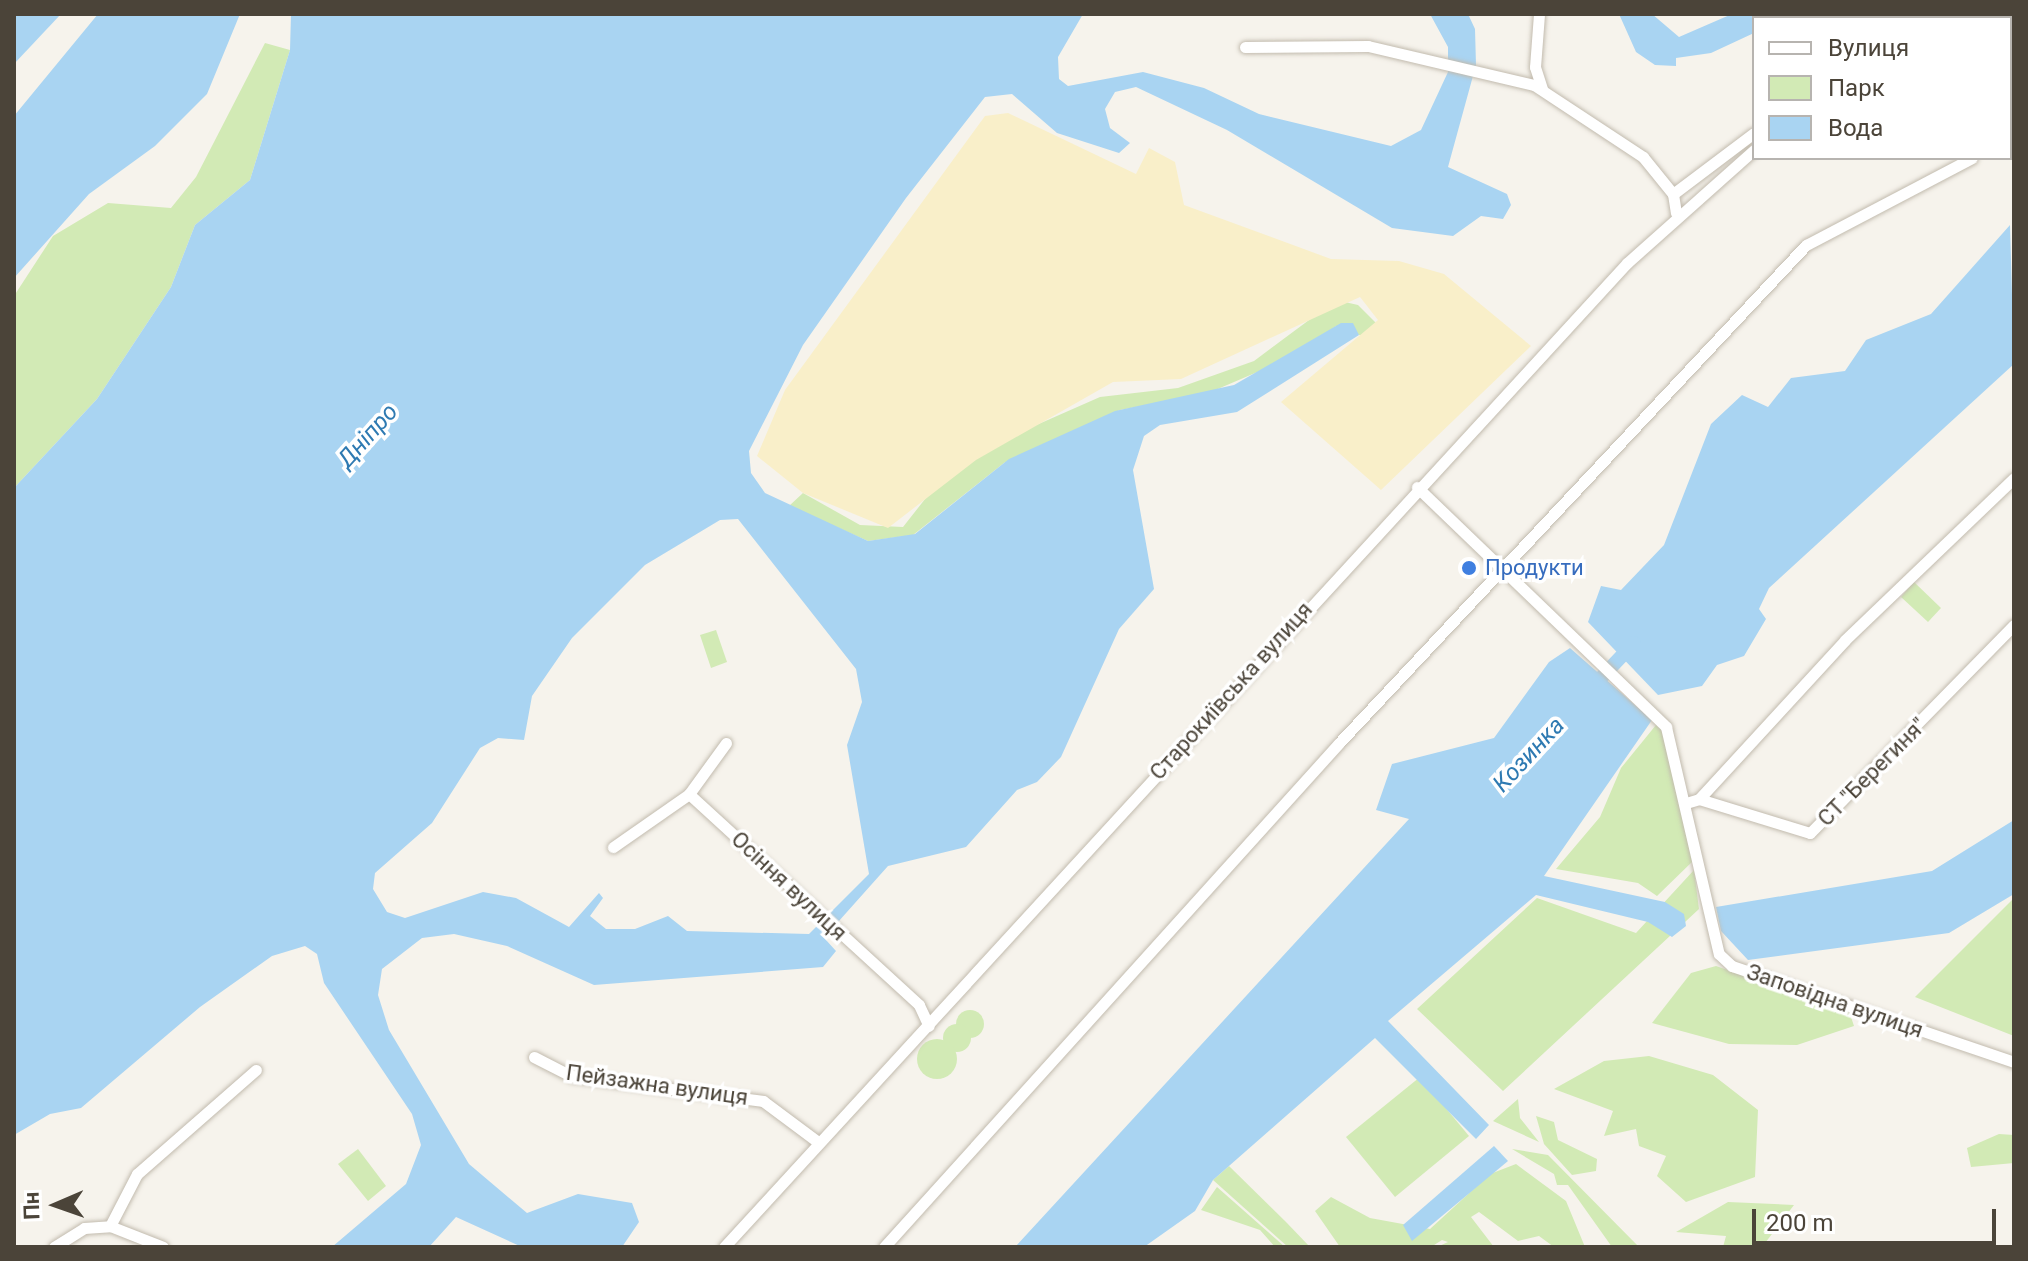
<!DOCTYPE html>
<meta charset="utf-8">
<style>
body{margin:0}
#map{position:relative;width:2028px;height:1261px;overflow:hidden;background:#f6f3ec;font-family:Roboto,sans-serif}
div>[style]{position:absolute}
.green>*{inset:0;background:#d2eab5}
.round{border-radius:50%}
.sand>*{inset:0;background:#f9efc9}
.water>*{inset:0;background:#a9d4f2}
.river>*{height:14px;margin:-7px;padding:0 7px;transform-origin:7px;border-radius:7px;background:#a9d4f2}
.roads{filter:drop-shadow(0 0 2px #c2bbae) drop-shadow(0 0 2px #c2bbae)}
.minor>*{height:11px;margin:-5.5px;padding:0 5.5px;transform-origin:5.5px;border-radius:5.5px;background:#fff}
.dots>*{width:22px;height:22px;translate:-50% -50%;box-sizing:border-box;border:4px solid #fff;border-radius:50%}
span{translate:-50% -50%;white-space:nowrap;text-align:center;line-height:1.15;-webkit-text-stroke:7px #fff;paint-order:stroke}
.shop-label{font-size:22px;color:#366cbe}
.left{translate:0 -50%;text-align:left}
.street-label{font-size:22px;color:#4b4439}
.water-label{font-size:24px;color:#2e7ab2;font-style:italic}
.frame{position:absolute;inset:0;border:16px solid #4b4439;pointer-events:none}
.legend{position:absolute;left:1752px;top:16px;width:260px;height:144px;box-sizing:border-box;background:#fff;border:2px solid #b7b4b0;margin:0;padding:10px 14px;list-style:none;font-size:24px;color:#4b4439}
.legend li{display:flex;align-items:center;gap:16px;height:40px}
.legend b{width:40px;border:2px solid #b7b4b0}
.north{position:absolute;left:16px;top:1165px;width:80px;height:80px;-webkit-text-stroke:6px #fff;paint-order:stroke;rotate:268deg;font-size:22px;font-weight:700;line-height:32px;text-align:center;color:#4b4439}
.north::after{content:'';display:block;margin:auto;width:28px;height:36px;background:#4b4439;clip-path:polygon(50% 0,100% 100%,50% 72%,0 100%)}
.scale{position:absolute;left:1752px;top:1209px;width:244px;height:36px;box-sizing:border-box;border:4px solid #4b4439;border-top:0;padding-left:10px;font-size:24px;line-height:28px;white-space:nowrap;color:#4b4439;-webkit-text-stroke:6px #fff;paint-order:stroke}
</style>
<div id="map">
<div class="green">
<div style="clip-path:polygon(265px 43px,290px 50px,250px 180px,195px 225px,171px 287px,97px 399px,14px 488px,14px 296px,53px 236px,108px 203px,171px 208px,196px 177px)"></div>
<div style="clip-path:polygon(1336px 300px,1358px 305px,1406px 353px,1336px 326px,1297px 355px,1206px 394px,1120px 410px,1004px 463px,913px 535px,868px 541px,789px 506px,803px 493px,860px 525px,903px 527px,955px 461px,1100px 397px,1178px 388px,1254px 361px)"></div>
<div style="clip-path:polygon(1914px 582px,1941px 608px,1928px 622px,1901px 597px)"></div>
<div style="clip-path:polygon(716px 630px,727px 662px,711px 668px,700px 635px)"></div>
<div style="clip-path:polygon(1656px 725px,1664px 732px,1694px 860px,1657px 896px,1638px 883px,1556px 869px,1600px 817px,1621px 768px)"></div>
<div style="clip-path:polygon(1694px 870px,1699px 909px,1503px 1091px,1417px 1009px,1537px 898px,1636px 933px)"></div>
<div style="clip-path:polygon(2014px 898px,2014px 1036px,1915px 997px)"></div>
<div style="clip-path:polygon(1716px 966px,1849px 1011px,1854px 1026px,1797px 1045px,1729px 1044px,1652px 1023px,1691px 973px)"></div>
<div class="round" style="left:956px;top:1010px;width:28px;height:28px"></div>
<div class="round" style="left:943px;top:1024px;width:28px;height:28px"></div>
<div class="round" style="left:917px;top:1039px;width:40px;height:40px"></div>
<div style="clip-path:polygon(1649px 1056px,1713px 1075px,1758px 1110px,1755px 1177px,1686px 1202px,1657px 1176px,1666px 1156px,1639px 1146px,1636px 1129px,1604px 1136px,1613px 1111px,1554px 1089px,1604px 1061px)"></div>
<div style="clip-path:polygon(1420px 1077px,1469px 1136px,1395px 1197px,1346px 1137px)"></div>
<div style="clip-path:polygon(1518px 1099px,1520px 1118px,1539px 1142px,1493px 1121px)"></div>
<div style="clip-path:polygon(1536px 1116px,1554px 1122px,1558px 1140px,1597px 1159px,1596px 1171px,1572px 1175px,1544px 1144px)"></div>
<div style="clip-path:polygon(1999px 1134px,2014px 1135px,2014px 1163px,1971px 1167px,1967px 1148px)"></div>
<div style="clip-path:polygon(358px 1149px,386px 1186px,368px 1201px,338px 1164px)"></div>
<div style="clip-path:polygon(1512px 1149px,1548px 1155px,1639px 1247px,1612px 1247px,1568px 1185px,1557px 1185px,1554px 1174px)"></div>
<div style="clip-path:polygon(1516px 1164px,1566px 1201px,1585px 1247px,1554px 1247px,1539px 1236px,1518px 1241px,1479px 1212px,1471px 1217px,1494px 1247px,1437px 1247px,1448px 1242px,1442px 1240px,1431px 1247px,1340px 1247px,1315px 1211px,1331px 1197px,1370px 1218px,1430px 1229px,1490px 1174px)"></div>
<div style="clip-path:polygon(1229px 1166px,1286px 1222px,1310px 1247px,1288px 1247px,1213px 1180px)"></div>
<div style="clip-path:polygon(1217px 1187px,1285px 1247px,1275px 1247px,1260px 1230px,1201px 1210px)"></div>
<div style="clip-path:polygon(1728px 1202px,1794px 1205px,1762px 1247px,1723px 1247px,1726px 1236px,1676px 1232px)"></div>
</div>
<div class="sand">
<div style="clip-path:polygon(1008px 113px,1136px 174px,1149px 148px,1175px 162px,1184px 205px,1331px 259px,1399px 261px,1444px 274px,1531px 346px,1381px 490px,1281px 402px,1378px 320px,1360px 297px,1181px 379px,1113px 382px,976px 460px,888px 528px,803px 493px,757px 456px,785px 390px,985px 116px)"></div>
</div>
<div class="water">
<div style="clip-path:polygon(14px 14px,61px 14px,14px 64px)"></div>
<div style="clip-path:polygon(98px 14px,240px 14px,207px 94px,155px 146px,89px 194px,14px 278px,14px 116px)"></div>
<div style="clip-path:polygon(evenodd,291px 14px,1083px 14px,1058px 57px,1059px 79px,1068px 86px,1143px 72px,1204px 88px,1259px 114px,1391px 146px,1421px 130px,1448px 72px,1448px 47px,1430px 14px,1468px 14px,1475px 29px,1476px 65px,1448px 167px,1507px 194px,1511px 205px,1503px 219px,1481px 216px,1453px 236px,1392px 228px,1227px 130px,1136px 87px,1115px 92px,1105px 109px,1110px 128px,1130px 143px,1119px 153px,1057px 133px,1012px 94px,985px 97px,906px 198px,803px 345px,749px 451px,751px 473px,765px 493px,868px 541px,915px 534px,1009px 459px,1115px 411px,1234px 385px,1341px 323px,1353px 323px,1359px 335px,1237px 412px,1160px 425px,1144px 436px,1133px 470px,1154px 589px,1119px 629px,1061px 757px,1037px 782px,1017px 790px,966px 847px,888px 866px,830px 931px,826px 940px,836px 951px,823px 967px,594px 985px,507px 946px,454px 934px,422px 938px,382px 969px,378px 995px,389px 1030px,469px 1164px,527px 1213px,578px 1194px,632px 1203px,639px 1222px,622px 1247px,522px 1247px,456px 1217px,429px 1247px,332px 1247px,406px 1184px,421px 1145px,412px 1114px,324px 983px,317px 954px,305px 946px,272px 956px,200px 1007px,81px 1108px,50px 1114px,14px 1135px,14px 488px,97px 399px,171px 287px,195px 225px,250px 180px,290px 50px,291px 14px,738px 519px,856px 669px,862px 702px,847px 745px,869px 874px,809px 934px,687px 931px,668px 916px,635px 929px,606px 929px,590px 916px,603px 898px,599px 893px,569px 927px,516px 898px,483px 892px,405px 918px,387px 912px,373px 889px,375px 873px,432px 823px,480px 748px,498px 738px,524px 740px,532px 696px,572px 638px,645px 565px,720px 520px,738px 519px)"></div>
<div style="clip-path:polygon(1619px 14px,1652px 14px,1679px 37px,1732px 14px,1785px 14px,1754px 18px,1754px 33px,1711px 53px,1676px 58px,1676px 66px,1655px 65px,1636px 52px)"></div>
<div style="clip-path:polygon(2010px 225px,2014px 364px,1769px 588px,1759px 609px,1766px 619px,1744px 656px,1717px 665px,1702px 686px,1658px 695px,1588px 622px,1601px 586px,1621px 590px,1664px 545px,1711px 424px,1742px 395px,1768px 407px,1791px 378px,1845px 371px,1866px 340px,1931px 314px)"></div>
<div style="clip-path:polygon(1570px 648px,1652px 720px,1544px 876px,1665px 902px,1684px 914px,1686px 926px,1672px 937px,1648px 922px,1536px 895px,1388px 1021px,1489px 1125px,1476px 1139px,1375px 1038px,1213px 1180px,1195px 1211px,1144px 1247px,1015px 1247px,1409px 819px,1376px 810px,1392px 764px,1494px 738px,1549px 662px)"></div>
<div style="clip-path:polygon(2014px 820px,2014px 894px,1949px 933px,1748px 960px,1721px 931px,1716px 907px,1932px 871px)"></div>
<div style="clip-path:polygon(1494px 1146px,1508px 1161px,1412px 1241px,1403px 1225px)"></div>
</div>
<div class="river">
<div style="left:1599px;top:680px;width:51px;rotate:-46.6deg"></div>
</div>
<div class="roads">
<div class="minor">
<div style="left:1539px;top:14px;width:53px;rotate:94.3deg"></div>
<div style="left:1535px;top:67px;width:23px;rotate:72deg"></div>
<div style="left:1844px;top:14px;width:5px;rotate:53deg"></div>
<div style="left:1956px;top:18px;width:9px;rotate:-27deg"></div>
<div style="left:1988px;top:18px;width:9px;rotate:-27deg"></div>
<div style="left:1245px;top:47px;width:123px;rotate:-0.5deg"></div>
<div style="left:1368px;top:46px;width:171px;rotate:13.2deg"></div>
<div style="left:1534px;top:85px;width:131px;rotate:33.4deg"></div>
<div style="left:1643px;top:157px;width:48px;rotate:51deg"></div>
<div style="left:1673px;top:194px;width:19px;rotate:81deg"></div>
<div style="left:2010px;top:140px;width:4px;rotate:-27deg"></div>
<div style="left:1673px;top:194px;width:101px;rotate:-37deg"></div>
<div style="left:1417px;top:487px;width:346px;rotate:43.9deg"></div>
<div style="left:1666px;top:727px;width:233px;rotate:76.9deg"></div>
<div style="left:1719px;top:954px;width:18px;rotate:43deg"></div>
<div style="left:1732px;top:966px;width:298px;rotate:18.8deg"></div>
<div style="left:726px;top:743px;width:63px;rotate:126deg"></div>
<div style="left:689px;top:794px;width:312px;rotate:42.5deg"></div>
<div style="left:919px;top:1005px;width:23px;rotate:65deg"></div>
<div style="left:1699px;top:799px;width:116px;rotate:17deg"></div>
<div style="left:1810px;top:833px;width:291px;rotate:-45.6deg"></div>
<div style="left:1686px;top:803px;width:14px;rotate:-17deg"></div>
<div style="left:1699px;top:799px;width:216px;rotate:-47.4deg"></div>
<div style="left:1845px;top:640px;width:234px;rotate:-43.8deg"></div>
<div style="left:613px;top:847px;width:93px;rotate:-34.9deg"></div>
<div style="left:534px;top:1057px;width:42px;rotate:27.2deg"></div>
<div style="left:571px;top:1076px;width:194px;rotate:7.4deg"></div>
<div style="left:763px;top:1101px;width:69px;rotate:36.7deg"></div>
<div style="left:110px;top:1226px;width:59px;rotate:-62.6deg"></div>
<div style="left:137px;top:1174px;width:158px;rotate:-41.2deg"></div>
<div style="left:54px;top:1247px;width:36px;rotate:-32deg"></div>
<div style="left:84px;top:1228px;width:26px;rotate:-4deg"></div>
<div style="left:110px;top:1226px;width:57px;rotate:21.6deg"></div>
<div style="left:724px;top:1247px;width:1336px;rotate:-47.46deg"></div>
<div style="left:1627px;top:263px;width:170px;rotate:-41.7deg"></div>
<div style="left:884px;top:1247px;width:679px;rotate:-47.92deg"></div>
<div style="left:1339px;top:743px;width:683px;rotate:-46.84deg"></div>
<div style="left:1806px;top:245px;width:187px;rotate:-27.7deg"></div>
</div>
</div>
<div class="dots">
<div style="left:1469px;top:568px;background:#3f7fe0"></div>
</div>
<div class="shop-label">
<span class="left" style="left:1485px;top:568px">Продукти</span>
</div>
<div class="street-label">
<span style="left:1231px;top:691px;rotate:-48deg">Старокиївська вулиця</span>
<span style="left:1872px;top:772px;rotate:-45deg">СТ "Берегиня"</span>
<span style="left:789px;top:886px;rotate:43deg">Осіння вулиця</span>
<span style="left:1835px;top:1001px;rotate:19deg">Заповідна вулиця</span>
<span style="left:657px;top:1085px;rotate:8deg">Пейзажна вулиця</span>
</div>
<div class="water-label">
<span style="left:368px;top:436px;rotate:-48deg">Дніпро</span>
<span style="left:1529px;top:755px;rotate:-47deg">Козинка</span>
</div>
<div class="frame"></div>
<ul class="legend">
<li><b style="height:10px;background:#fff"></b>Вулиця</li>
<li><b style="height:22px;background:#d2eab5"></b>Парк</li>
<li><b style="height:22px;background:#a9d4f2"></b>Вода</li>
</ul>
<div class="north">Пн</div>
<div class="scale">200 m</div>
</div>
